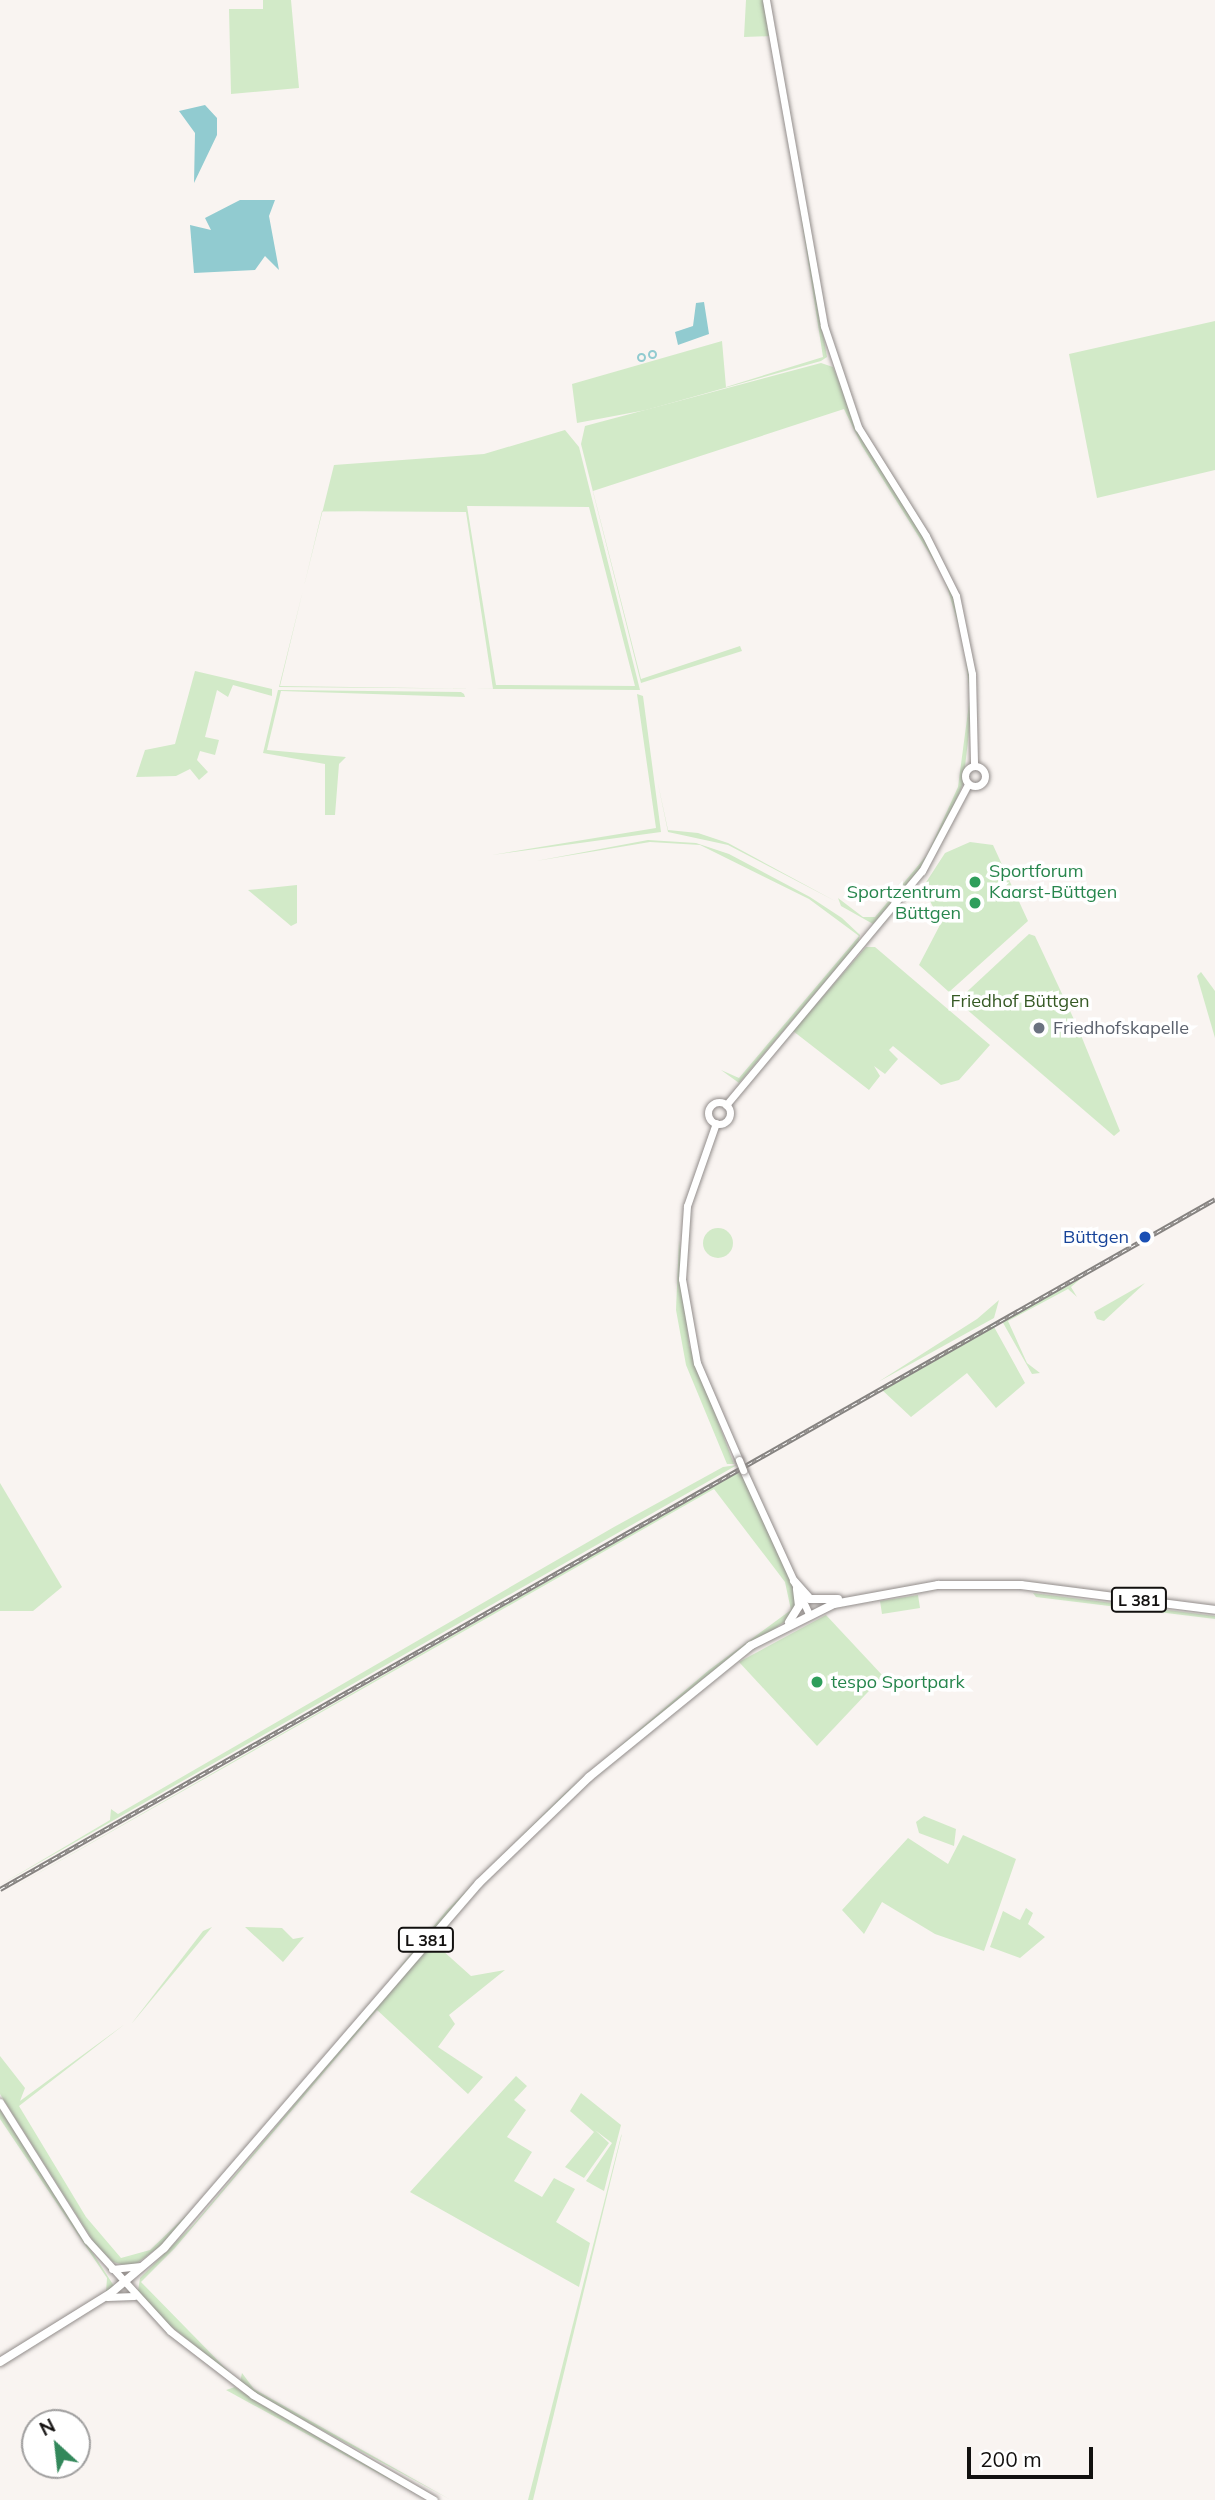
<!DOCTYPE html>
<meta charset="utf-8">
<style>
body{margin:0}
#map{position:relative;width:1215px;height:2500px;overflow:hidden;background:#f9f4f1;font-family:Mulish,sans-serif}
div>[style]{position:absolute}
.green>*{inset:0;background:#d2eac8}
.round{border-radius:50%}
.water>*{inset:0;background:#91cbd0}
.stream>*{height:2px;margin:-1px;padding:0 1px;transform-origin:1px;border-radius:1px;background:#91cbd0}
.stream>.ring{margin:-1px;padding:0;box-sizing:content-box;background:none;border:2px solid #91cbd0;border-radius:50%}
.roads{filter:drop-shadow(0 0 2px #928d8b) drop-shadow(0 0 2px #928d8b)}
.secondary>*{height:7px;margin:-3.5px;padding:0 3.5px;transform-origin:3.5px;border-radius:3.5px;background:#fff}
.secondary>.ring{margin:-3.5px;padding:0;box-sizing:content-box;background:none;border:7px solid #fff;border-radius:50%}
.primary>*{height:8px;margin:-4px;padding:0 4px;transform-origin:4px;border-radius:4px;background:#fff}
.rail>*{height:4.5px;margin-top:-2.25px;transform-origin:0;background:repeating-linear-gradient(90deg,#fff 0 5px,#868381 0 10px);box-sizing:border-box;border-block:2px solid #868381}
.bridges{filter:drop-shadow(0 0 2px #928d8b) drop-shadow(0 0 2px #928d8b)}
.secondary-bridge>*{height:7px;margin:-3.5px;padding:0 3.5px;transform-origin:3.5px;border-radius:3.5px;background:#fff}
.dots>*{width:19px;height:19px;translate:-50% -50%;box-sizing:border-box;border:4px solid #fff;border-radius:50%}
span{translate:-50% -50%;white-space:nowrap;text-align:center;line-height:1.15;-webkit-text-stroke:7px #fff;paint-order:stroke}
.shield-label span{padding:2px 5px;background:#fff;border:2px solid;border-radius:5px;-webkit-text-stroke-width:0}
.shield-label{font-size:16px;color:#12100f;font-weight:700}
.leisure-label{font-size:18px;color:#27864d}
.left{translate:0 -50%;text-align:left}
.right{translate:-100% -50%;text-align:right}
.park-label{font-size:18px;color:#365a25}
.worship-label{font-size:18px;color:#5b616d}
.transit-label{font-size:18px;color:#164399}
.north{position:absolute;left:21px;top:2409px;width:70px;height:70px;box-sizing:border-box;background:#fff;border:2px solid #a09f9f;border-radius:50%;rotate:333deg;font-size:19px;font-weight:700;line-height:28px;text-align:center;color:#12100f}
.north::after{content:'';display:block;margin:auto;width:24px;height:32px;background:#33885b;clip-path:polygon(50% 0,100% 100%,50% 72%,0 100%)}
.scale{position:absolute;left:967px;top:2447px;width:126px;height:32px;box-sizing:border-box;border:4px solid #12100f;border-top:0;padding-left:9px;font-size:21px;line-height:24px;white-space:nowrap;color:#12100f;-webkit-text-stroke:5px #fff;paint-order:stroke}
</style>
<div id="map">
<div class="green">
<div style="clip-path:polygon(263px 0,291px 0,299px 88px,231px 94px,229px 9px,263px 9px)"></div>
<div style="clip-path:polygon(746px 0,763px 0,771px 17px,827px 357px,821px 361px,646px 410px,577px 423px,572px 384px,722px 341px,726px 387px,823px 357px,773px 36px,744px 37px)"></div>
<div style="clip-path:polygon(1215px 321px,1215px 470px,1097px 498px,1069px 354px)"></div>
<div style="clip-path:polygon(821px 363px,833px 367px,865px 444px,925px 537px,954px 597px,968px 657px,971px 715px,963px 784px,949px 817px,920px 870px,873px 924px,841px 906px,838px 898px,863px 917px,875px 917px,927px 855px,958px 787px,970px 696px,964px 643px,944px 577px,862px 446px,844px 409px,593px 491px,641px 679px,740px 646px,742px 651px,641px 683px,581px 444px,585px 426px)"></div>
<div style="clip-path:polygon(evenodd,565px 430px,579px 447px,640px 690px,279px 687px,334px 465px,484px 454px,565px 430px,467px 506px,589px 507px,635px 686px,496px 685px,467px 506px,565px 430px,322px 511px,466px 512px,493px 689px,280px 686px,322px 511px)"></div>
<div style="clip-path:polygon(195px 671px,272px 689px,272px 696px,233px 685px,228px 697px,217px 690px,205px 737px,219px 740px,215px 755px,200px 751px,197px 760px,208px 772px,199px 780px,190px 769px,176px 776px,136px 777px,145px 750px,175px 744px)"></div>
<div style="clip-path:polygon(278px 690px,461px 692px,464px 694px,465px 697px,281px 691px,267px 750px,346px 757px,339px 764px,335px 815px,325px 815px,325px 764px,263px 753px)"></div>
<div style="clip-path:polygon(637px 694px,643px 696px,661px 832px,492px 855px,656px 828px)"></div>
<div style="clip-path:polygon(657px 779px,668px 830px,698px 833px,728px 843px,837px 902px,728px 845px,668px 832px)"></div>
<div style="clip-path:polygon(648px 840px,696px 843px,729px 854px,810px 897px,842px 918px,860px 935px,858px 943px,739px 1083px,721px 1070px,739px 1078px,859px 936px,809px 899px,700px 845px,650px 842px,536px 861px)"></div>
<div style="clip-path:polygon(970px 842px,993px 845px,1028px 921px,949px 992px,919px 965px,941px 923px,923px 887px,945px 853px)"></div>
<div style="clip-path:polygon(297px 885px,297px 923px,291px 926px,248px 890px)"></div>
<div style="clip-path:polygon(1029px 934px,1035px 936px,1078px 1028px,1120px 1131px,1114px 1136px,957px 1001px)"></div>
<div style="clip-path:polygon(866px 947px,875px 947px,990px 1045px,959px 1080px,941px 1085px,893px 1046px,889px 1050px,898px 1059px,885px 1074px,874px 1066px,880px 1076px,869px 1090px,793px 1031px)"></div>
<div style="clip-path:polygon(1201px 972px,1215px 991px,1215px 1038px,1197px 976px)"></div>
<div class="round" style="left:703px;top:1228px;width:30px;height:30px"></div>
<div style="clip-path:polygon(679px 1240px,689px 1345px,734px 1464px,727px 1464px,686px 1365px,676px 1310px)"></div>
<div style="clip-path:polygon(1085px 1275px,1071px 1287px,1077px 1297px,1068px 1289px,1008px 1321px,1027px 1363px,1040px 1373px,1032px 1374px,1002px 1321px)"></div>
<div style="clip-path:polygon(1145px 1283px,1104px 1321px,1097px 1319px,1094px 1312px)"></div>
<div style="clip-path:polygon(999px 1300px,994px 1318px,878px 1382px,977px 1319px)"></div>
<div style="clip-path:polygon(993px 1325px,1025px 1383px,996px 1408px,967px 1373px,911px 1417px,881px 1389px)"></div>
<div style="clip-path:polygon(737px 1465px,449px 1629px,0 1885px,110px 1820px,111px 1809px,118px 1814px,614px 1527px,723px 1467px)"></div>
<div style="clip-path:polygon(740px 1471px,793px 1584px,797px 1602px,790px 1618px,704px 1678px,610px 1756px,492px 1867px,393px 1975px,447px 1910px,564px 1794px,709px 1670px,791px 1610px,785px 1582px,714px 1489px,0 1895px)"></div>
<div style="clip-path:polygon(0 1483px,62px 1587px,33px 1611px,0 1611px)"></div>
<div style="clip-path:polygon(1033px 1593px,1215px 1616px,1215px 1619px,1036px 1597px)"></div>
<div style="clip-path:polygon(918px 1595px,920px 1608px,882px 1614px,880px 1601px)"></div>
<div style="clip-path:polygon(826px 1615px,883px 1676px,817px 1746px,739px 1662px)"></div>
<div style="clip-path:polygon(924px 1816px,956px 1829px,954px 1846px,919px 1833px,916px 1822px)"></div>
<div style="clip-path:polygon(963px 1835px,1016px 1859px,984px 1951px,935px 1934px,882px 1902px,864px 1934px,842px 1910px,908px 1838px,948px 1864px)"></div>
<div style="clip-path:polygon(1026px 1908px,1033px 1913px,1028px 1924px,1045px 1937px,1020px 1958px,990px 1947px,1003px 1911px,1020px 1920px)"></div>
<div style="clip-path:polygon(212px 1927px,133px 2022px,132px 2023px,203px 1931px)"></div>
<div style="clip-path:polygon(245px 1927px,282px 1928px,293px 1939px,304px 1937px,283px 1962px)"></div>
<div style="clip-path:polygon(432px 1941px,471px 1976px,505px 1970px,449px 2015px,455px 2024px,438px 2047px,483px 2077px,468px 2094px,377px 2010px,175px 2248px,141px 2282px,234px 2377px,162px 2319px,138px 2291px,140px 2278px,193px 2225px)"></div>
<div style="clip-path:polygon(125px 2024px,19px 2106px,86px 2217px,121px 2258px,150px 2250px,196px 2206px,163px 2244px,132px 2267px,113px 2262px,95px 2244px,0 2094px,0 2056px,25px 2088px,20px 2101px)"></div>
<div style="clip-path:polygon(516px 2076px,527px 2086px,514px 2100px,526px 2110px,507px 2137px,532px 2152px,514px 2181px,542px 2197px,554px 2178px,575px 2189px,556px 2222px,590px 2243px,579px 2287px,410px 2192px)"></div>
<div style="clip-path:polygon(581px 2093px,621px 2125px,604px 2191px,586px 2181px,612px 2143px,595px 2130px,609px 2143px,584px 2178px,565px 2167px,594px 2132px,570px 2111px)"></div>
<div style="clip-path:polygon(0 2109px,114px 2286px,106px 2292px,107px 2278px,0 2119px)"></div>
<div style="clip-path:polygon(622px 2134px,533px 2500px,528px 2500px,621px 2136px)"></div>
<div style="clip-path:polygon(242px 2373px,254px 2389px,451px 2500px,272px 2403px,240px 2382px)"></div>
<div style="clip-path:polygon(235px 2387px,259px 2403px,427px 2500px,226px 2390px)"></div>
</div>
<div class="water">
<div style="clip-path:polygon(205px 105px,217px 118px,217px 135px,194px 183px,195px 133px,179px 111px)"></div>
<div style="clip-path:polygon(240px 200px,275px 200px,269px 216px,279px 270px,265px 256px,255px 270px,194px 273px,190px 225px,211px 230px,205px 218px)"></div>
<div style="clip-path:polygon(704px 302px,709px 334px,678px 345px,675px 332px,693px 326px,696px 303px)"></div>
</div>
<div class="stream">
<div class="ring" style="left:648.5px;top:350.5px;width:5px;height:5px"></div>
<div class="ring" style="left:637.5px;top:353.5px;width:5px;height:5px"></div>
</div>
<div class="roads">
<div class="secondary">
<div style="left:766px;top:0;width:331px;rotate:79.9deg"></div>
<div style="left:824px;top:326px;width:107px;rotate:71.4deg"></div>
<div style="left:858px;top:427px;width:128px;rotate:58deg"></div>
<div style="left:926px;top:536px;width:67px;rotate:63.4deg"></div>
<div style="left:956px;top:596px;width:80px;rotate:78.4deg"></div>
<div style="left:972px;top:674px;width:91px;rotate:88.7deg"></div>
<div class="ring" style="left:965px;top:766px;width:13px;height:13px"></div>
<div class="ring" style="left:708px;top:1102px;width:15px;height:15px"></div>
<div style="left:726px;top:1105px;width:305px;rotate:-50.1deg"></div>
<div style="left:922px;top:871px;width:98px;rotate:-62.1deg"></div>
<div style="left:716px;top:1123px;width:88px;rotate:109.3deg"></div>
<div style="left:687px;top:1206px;width:73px;rotate:93.9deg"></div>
<div style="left:682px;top:1279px;width:85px;rotate:79.9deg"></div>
<div style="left:697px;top:1363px;width:106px;rotate:66.6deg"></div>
<div style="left:743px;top:1470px;width:158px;rotate:65.4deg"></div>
<div style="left:0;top:2102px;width:163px;rotate:57.8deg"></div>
<div style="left:87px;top:2240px;width:123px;rotate:47.6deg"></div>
<div style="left:170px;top:2331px;width:105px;rotate:37.6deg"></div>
<div style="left:253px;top:2395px;width:209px;rotate:30.1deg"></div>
<div style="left:112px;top:2269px;width:29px;rotate:-6deg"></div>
<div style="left:107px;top:2297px;width:27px;rotate:-2deg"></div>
</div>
<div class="primary">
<div style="left:794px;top:1581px;width:24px;rotate:48deg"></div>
<div style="left:810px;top:1599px;width:28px"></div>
<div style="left:789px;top:1622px;width:19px;rotate:-58deg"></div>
<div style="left:799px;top:1606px;width:17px;rotate:-97deg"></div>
<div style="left:0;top:2362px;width:131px;rotate:-31.9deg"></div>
<div style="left:111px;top:2293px;width:70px;rotate:-40.3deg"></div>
<div style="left:164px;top:2248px;width:482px;rotate:-49.2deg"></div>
<div style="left:479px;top:1883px;width:153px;rotate:-43.9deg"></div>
<div style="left:589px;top:1777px;width:208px;rotate:-39.1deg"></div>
<div style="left:750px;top:1646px;width:94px;rotate:-26.6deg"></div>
<div style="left:834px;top:1604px;width:106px;rotate:-10.4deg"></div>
<div style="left:938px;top:1585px;width:83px"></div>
<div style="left:1021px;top:1585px;width:196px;rotate:7.3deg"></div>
</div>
</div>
<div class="rail">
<div style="left:0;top:1889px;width:1397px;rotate:-29.59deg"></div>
</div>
<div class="bridges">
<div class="secondary-bridge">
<div style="left:739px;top:1460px;width:11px;rotate:68deg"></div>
</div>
</div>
<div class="dots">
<div style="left:975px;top:882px;background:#2e9e5b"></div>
<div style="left:975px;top:903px;background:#2e9e5b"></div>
<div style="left:1039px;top:1028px;background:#6b7280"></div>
<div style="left:1145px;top:1237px;background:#1a4fb4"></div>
<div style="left:817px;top:1682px;background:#2e9e5b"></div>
</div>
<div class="shield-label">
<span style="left:1139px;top:1600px">L 381</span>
<span style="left:426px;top:1940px">L 381</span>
</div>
<div class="leisure-label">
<span class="left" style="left:989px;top:882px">Sportforum<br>Kaarst-Büttgen</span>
<span class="right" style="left:961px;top:903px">Sportzentrum<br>Büttgen</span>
<span class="left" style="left:831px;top:1682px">tespo Sportpark</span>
</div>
<div class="park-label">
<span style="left:1020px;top:1001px">Friedhof Büttgen</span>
</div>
<div class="worship-label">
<span class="left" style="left:1053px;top:1028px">Friedhofskapelle</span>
</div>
<div class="transit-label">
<span class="right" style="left:1129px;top:1237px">Büttgen</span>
</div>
<div class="north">N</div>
<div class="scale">200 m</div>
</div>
